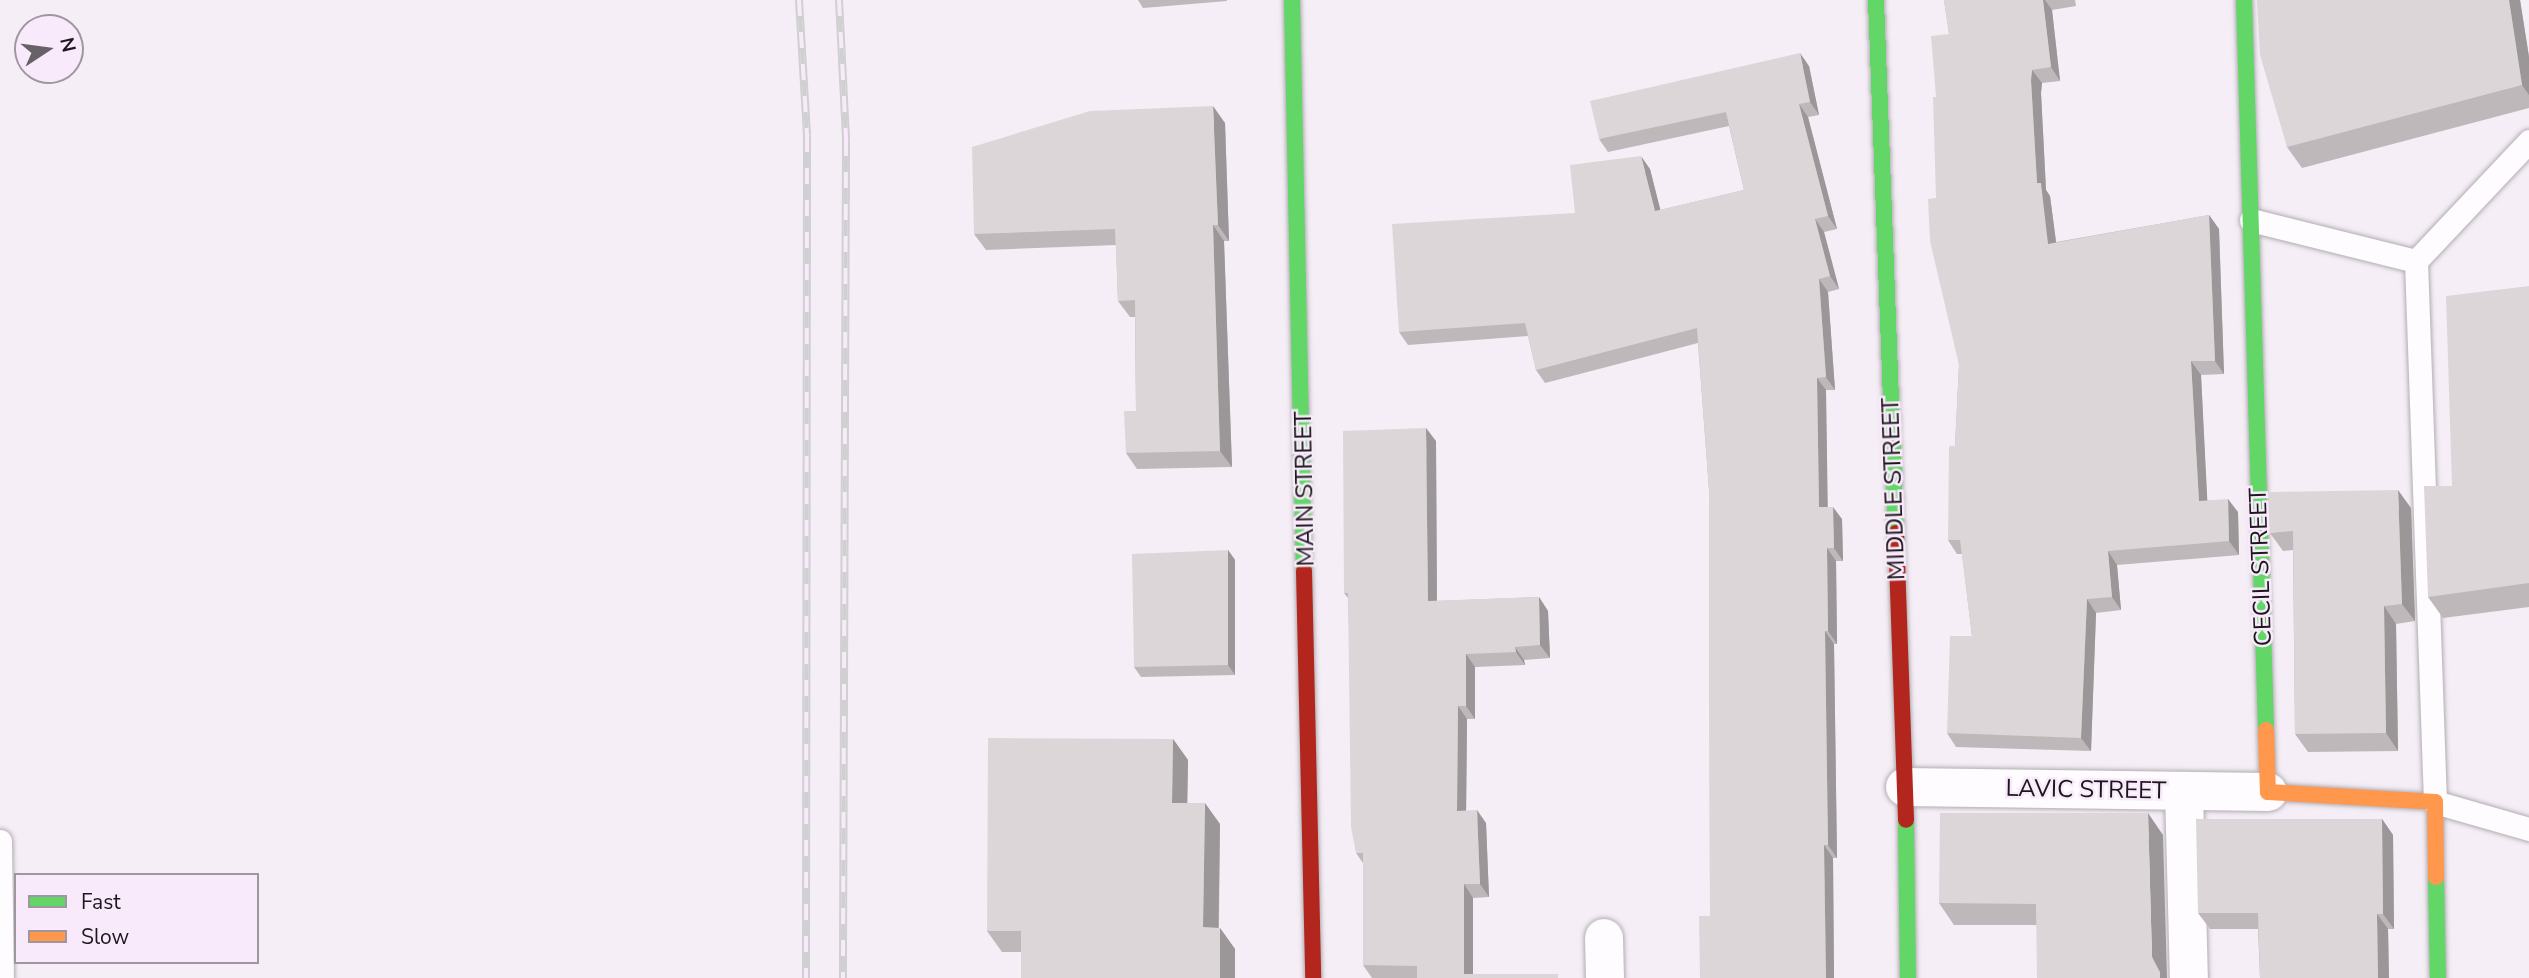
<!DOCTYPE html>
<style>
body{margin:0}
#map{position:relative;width:2529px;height:978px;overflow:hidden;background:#f5eef6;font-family:"Nunito Sans",sans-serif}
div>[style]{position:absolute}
.roads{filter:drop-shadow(0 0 2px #b2adb3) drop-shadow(0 0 2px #b2adb3)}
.lane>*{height:23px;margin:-11.5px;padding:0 11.5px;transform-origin:11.5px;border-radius:11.5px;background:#fefcfe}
.street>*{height:38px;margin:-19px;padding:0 19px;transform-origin:19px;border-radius:19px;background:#fefcfe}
.fast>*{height:16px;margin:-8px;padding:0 8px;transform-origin:8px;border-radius:8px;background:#63d668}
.slow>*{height:16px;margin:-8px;padding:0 8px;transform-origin:8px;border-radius:8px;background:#ff974d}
.jam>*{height:16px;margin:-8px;padding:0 8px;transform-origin:8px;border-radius:8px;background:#b3261e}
.rail>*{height:8px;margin-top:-4px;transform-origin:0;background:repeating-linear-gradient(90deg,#f8eafa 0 16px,#d0cfd1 0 32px);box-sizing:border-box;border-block:2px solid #d0cfd1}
.wall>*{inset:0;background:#beb8ba}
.shaded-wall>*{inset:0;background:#9b9697}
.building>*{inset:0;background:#ddd6d8}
span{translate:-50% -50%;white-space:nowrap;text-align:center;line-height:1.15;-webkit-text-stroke:5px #f8eafa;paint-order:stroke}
.street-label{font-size:24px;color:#1c171c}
.legend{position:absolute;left:14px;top:873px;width:245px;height:91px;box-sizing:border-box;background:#f8eafa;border:2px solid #a096a1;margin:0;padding:9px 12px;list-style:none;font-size:21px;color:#1c171c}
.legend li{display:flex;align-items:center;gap:14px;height:35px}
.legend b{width:35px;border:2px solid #a096a1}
.north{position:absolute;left:14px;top:14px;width:70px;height:70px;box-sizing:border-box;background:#f8eafa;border:2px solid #a096a1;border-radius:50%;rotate:77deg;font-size:19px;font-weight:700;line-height:28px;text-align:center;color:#1c171c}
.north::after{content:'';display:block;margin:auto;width:24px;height:32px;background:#686268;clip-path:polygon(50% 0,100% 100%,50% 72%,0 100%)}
</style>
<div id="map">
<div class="roads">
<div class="lane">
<div style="left:2251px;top:220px;width:170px;rotate:14deg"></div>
<div style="left:2416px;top:261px;width:541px;rotate:87.99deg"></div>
<div style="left:2435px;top:802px;width:98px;rotate:16deg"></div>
<div style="left:2416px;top:261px;width:165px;rotate:-46.7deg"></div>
<div style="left:0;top:841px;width:137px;rotate:89.2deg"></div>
</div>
<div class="street">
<div style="left:1905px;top:787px;width:363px;rotate:0.8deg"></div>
<div style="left:2184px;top:791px;width:187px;rotate:88.5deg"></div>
<div style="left:1604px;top:938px;width:40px;rotate:88.6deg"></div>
</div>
<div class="fast">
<div style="left:1292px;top:0;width:571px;rotate:88.8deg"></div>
<div style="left:1876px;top:0;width:533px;rotate:87.85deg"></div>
<div style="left:2244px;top:0;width:730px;rotate:88.27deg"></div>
<div style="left:1906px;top:820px;width:158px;rotate:89.3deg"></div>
<div style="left:2436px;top:877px;width:101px;rotate:88.9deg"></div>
</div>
<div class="slow">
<div style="left:2266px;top:730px;width:62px;rotate:88.2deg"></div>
<div style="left:2268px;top:792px;width:167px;rotate:3.4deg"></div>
<div style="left:2435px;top:802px;width:75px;rotate:89.2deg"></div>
</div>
<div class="jam">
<div style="left:1896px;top:533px;width:287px;rotate:88deg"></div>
<div style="left:1304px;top:571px;width:407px;rotate:88.7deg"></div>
</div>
</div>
<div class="rail">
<div style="left:799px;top:0;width:136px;rotate:86.6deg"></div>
<div style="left:807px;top:136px;width:842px;rotate:90.07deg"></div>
<div style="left:839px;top:0;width:140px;rotate:87.1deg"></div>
<div style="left:846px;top:140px;width:838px;rotate:90.21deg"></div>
</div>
<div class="wall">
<div style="clip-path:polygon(1138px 0,1227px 0,1227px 1px,1143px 8px)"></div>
<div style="clip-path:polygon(1944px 0,2075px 0,2076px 6px,2052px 10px,2060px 81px,2042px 83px,2041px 93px,2046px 190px,2050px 196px,2056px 242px,2209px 215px,2219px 229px,2224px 374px,2201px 375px,2207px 500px,2238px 512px,2239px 555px,2117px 565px,2121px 610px,2096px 613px,2091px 751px,1956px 747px,1947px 733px,1972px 636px,1962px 554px,1957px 554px,1948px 540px,1955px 446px,1959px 365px,1936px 198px,1936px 97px,1949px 34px)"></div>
<div style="clip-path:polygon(2257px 0,2520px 0,2529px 57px,2529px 108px,2302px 168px,2287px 147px)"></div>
<div style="clip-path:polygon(1809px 66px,1819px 115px,1808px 117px,1837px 229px,1824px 232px,1839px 289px,1828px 292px,1835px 390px,1826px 390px,1827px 507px,1842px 519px,1843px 561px,1836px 561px,1837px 644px,1834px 644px,1837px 858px,1833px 858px,1834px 978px,1700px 978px,1710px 916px,1709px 490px,1698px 343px,1545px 383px,1536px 370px,1528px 336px,1408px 345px,1399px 332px,1575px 213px,1650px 169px,1660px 210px,1744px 190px,1729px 126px,1608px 152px,1599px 139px)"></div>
<div style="clip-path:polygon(1225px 123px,1229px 241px,1224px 241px,1232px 467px,1137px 469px,1126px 453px,1136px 411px,1135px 317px,1130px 317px,1118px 301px,1116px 245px,986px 250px,974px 234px)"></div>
<div style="clip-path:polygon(2529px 286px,2529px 607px,2443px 618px,2428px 597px)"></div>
<div style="clip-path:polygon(1436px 441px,1437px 601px,1539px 597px,1548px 611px,1550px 658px,1524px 660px,1525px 665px,1475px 667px,1475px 719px,1467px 719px,1466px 811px,1486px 823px,1489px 897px,1473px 898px,1473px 974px,1558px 978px,1372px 978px,1363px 965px,1363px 863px,1356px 853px,1348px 598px,1344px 593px)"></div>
<div style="clip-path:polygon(2411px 508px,2415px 621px,2396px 624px,2398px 751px,2308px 752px,2295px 734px,2293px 550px,2283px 551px,2270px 533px)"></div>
<div style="clip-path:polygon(1228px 550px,1235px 560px,1235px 675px,1141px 677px,1134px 667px)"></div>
<div style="clip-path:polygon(1173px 739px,1188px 760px,1187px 803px,1220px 824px,1219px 928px,1220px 928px,1235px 949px,1235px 978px,1021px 978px,1021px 952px,1002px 952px,987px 931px)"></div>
<div style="clip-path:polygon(2382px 819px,2393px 835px,2394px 929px,2388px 929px,2389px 978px,2260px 978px,2258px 929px,2210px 929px,2198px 913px)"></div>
<div style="clip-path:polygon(2163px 835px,2037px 925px,1954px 925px,1939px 903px)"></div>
</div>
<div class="shaded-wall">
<div style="clip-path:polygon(2043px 0,2045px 0,2052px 10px,2060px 81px,2051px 67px)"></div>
<div style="clip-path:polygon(2509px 0,2520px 0,2529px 57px,2529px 95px,2522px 85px)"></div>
<div style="clip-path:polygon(1800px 53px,1809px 66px,1819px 115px,1810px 102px)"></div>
<div style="clip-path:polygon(2032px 70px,2042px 83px,2041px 93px,2046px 190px,2050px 196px,2058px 257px,2048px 244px,2037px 183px,2031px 80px)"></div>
<div style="clip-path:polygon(1799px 104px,1808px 117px,1837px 229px,1828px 216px)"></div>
<div style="clip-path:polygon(1213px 106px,1225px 123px,1229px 241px,1218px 225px)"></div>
<div style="clip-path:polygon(1641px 156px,1650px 169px,1664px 224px,1655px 211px)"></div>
<div style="clip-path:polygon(2209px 215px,2219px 229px,2224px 374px,2215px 361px)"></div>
<div style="clip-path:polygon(1815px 219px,1824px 232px,1839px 289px,1830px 276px)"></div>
<div style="clip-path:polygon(1213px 225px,1224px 241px,1232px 467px,1220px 451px)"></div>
<div style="clip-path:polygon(1819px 279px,1828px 292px,1835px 390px,1826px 377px)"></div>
<div style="clip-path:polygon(2191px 361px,2201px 375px,2208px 514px,2199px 501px)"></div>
<div style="clip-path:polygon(1817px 378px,1826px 390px,1828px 520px,1819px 507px)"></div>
<div style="clip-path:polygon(1426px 428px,1436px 441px,1437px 615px,1428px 601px)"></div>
<div style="clip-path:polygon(2398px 490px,2411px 508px,2415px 621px,2402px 604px)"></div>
<div style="clip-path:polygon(2228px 499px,2238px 512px,2239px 555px,2229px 541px)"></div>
<div style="clip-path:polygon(1833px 507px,1842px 519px,1843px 561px,1834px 548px)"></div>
<div style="clip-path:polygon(1827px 548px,1836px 561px,1837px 644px,1828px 631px)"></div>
<div style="clip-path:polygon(1228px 550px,1235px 560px,1235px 675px,1228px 665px)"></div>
<div style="clip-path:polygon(2108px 551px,2117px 565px,2121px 610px,2112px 597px)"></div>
<div style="clip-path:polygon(1539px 597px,1548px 611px,1550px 658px,1540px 645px)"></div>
<div style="clip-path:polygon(2087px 599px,2096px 613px,2091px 751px,2081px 738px)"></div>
<div style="clip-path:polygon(2384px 606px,2396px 624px,2398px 751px,2386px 733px)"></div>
<div style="clip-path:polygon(1825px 631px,1834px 644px,1837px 858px,1828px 845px)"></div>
<div style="clip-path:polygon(1515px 647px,1524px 660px,1525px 665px,1516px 652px)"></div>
<div style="clip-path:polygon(1466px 654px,1475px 667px,1475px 719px,1466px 706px)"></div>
<div style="clip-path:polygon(1458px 706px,1467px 719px,1466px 824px,1457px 811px)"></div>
<div style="clip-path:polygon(1173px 739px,1188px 760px,1187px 824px,1172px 803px)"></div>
<div style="clip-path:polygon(1205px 803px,1220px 824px,1218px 949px,1203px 927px)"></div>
<div style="clip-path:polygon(1477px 810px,1486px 823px,1489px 897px,1480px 884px)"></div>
<div style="clip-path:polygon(2148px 813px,2163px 835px,2167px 978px,2160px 978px,2152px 957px)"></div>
<div style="clip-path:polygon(2382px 819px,2393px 835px,2394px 929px,2383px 914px)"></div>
<div style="clip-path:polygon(1824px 845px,1833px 858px,1834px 978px,1826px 978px)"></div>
<div style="clip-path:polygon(1464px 884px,1473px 898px,1473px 978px,1464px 974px)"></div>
<div style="clip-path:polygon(2377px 914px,2388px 929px,2389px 978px,2378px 978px)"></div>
<div style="clip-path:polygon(1220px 928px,1235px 949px,1235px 978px,1220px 978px)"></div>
</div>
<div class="building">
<div style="clip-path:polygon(1944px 0,2043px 0,2051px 67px,2032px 70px,2031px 80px,2037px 183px,2041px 183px,2048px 244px,2209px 215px,2215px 361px,2191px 361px,2199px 501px,2228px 499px,2229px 541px,2108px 551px,2112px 597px,2087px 599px,2081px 738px,1947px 733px,1950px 636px,1972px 636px,1960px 540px,1948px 540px,1949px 446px,1955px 446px,1959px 365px,1930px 241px,1928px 199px,1936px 198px,1933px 97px,1936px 97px,1931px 36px,1949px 34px)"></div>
<div style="clip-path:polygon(2257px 0,2509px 0,2522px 85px,2287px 147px,2260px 55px)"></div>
<div style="clip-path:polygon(1800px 53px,1810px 102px,1799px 104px,1828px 216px,1815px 219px,1830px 276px,1819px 279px,1826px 377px,1817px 378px,1819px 507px,1833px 507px,1834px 548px,1827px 548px,1828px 631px,1825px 631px,1828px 845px,1824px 845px,1826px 978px,1700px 978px,1699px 916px,1710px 916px,1709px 490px,1697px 328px,1536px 370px,1525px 323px,1399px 332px,1392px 224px,1575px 213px,1570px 165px,1641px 156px,1655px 211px,1744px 190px,1726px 112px,1599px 139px,1590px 101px)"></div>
<div style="clip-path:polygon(1213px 106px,1218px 225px,1213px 225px,1220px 451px,1126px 453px,1124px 411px,1136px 411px,1135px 300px,1118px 301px,1115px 229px,974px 234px,972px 147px,1090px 111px)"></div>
<div style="clip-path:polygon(2529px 286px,2529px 583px,2428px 597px,2424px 486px,2452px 486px,2446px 296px)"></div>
<div style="clip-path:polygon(1426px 428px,1428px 601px,1539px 597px,1540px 645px,1515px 647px,1516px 652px,1466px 654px,1466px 706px,1458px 706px,1457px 811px,1477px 810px,1480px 884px,1464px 884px,1464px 974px,1558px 974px,1558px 978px,1417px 978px,1417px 966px,1363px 965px,1363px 853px,1356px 853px,1351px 827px,1348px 593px,1344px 593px,1343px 431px)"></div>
<div style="clip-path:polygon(2398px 490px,2402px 604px,2384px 606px,2386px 733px,2295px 734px,2293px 531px,2270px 533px,2269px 492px)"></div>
<div style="clip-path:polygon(1228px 550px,1228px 665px,1134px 667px,1132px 554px)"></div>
<div style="clip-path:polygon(988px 738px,1173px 739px,1172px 803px,1205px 803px,1203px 927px,1220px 928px,1220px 978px,1021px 978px,1021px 931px,987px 931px)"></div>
<div style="clip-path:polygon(1940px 813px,2148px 813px,2152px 957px,2160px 972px,2160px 978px,2037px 978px,2036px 904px,1939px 903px)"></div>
<div style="clip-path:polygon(2196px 819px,2382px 819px,2383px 914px,2377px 914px,2378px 978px,2260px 978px,2258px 913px,2198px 913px)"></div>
</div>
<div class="street-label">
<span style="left:1305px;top:489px;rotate:-91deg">MAIN STREET</span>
<span style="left:1894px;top:489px;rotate:-92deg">MIDDLE STREET</span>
<span style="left:2261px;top:567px;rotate:-92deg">CECIL STREET</span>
<span style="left:2086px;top:790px;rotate:1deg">LAVIC STREET</span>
</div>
<ul class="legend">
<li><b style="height:9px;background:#63d668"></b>Fast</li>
<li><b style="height:9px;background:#ff974d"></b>Slow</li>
</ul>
<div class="north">N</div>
</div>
